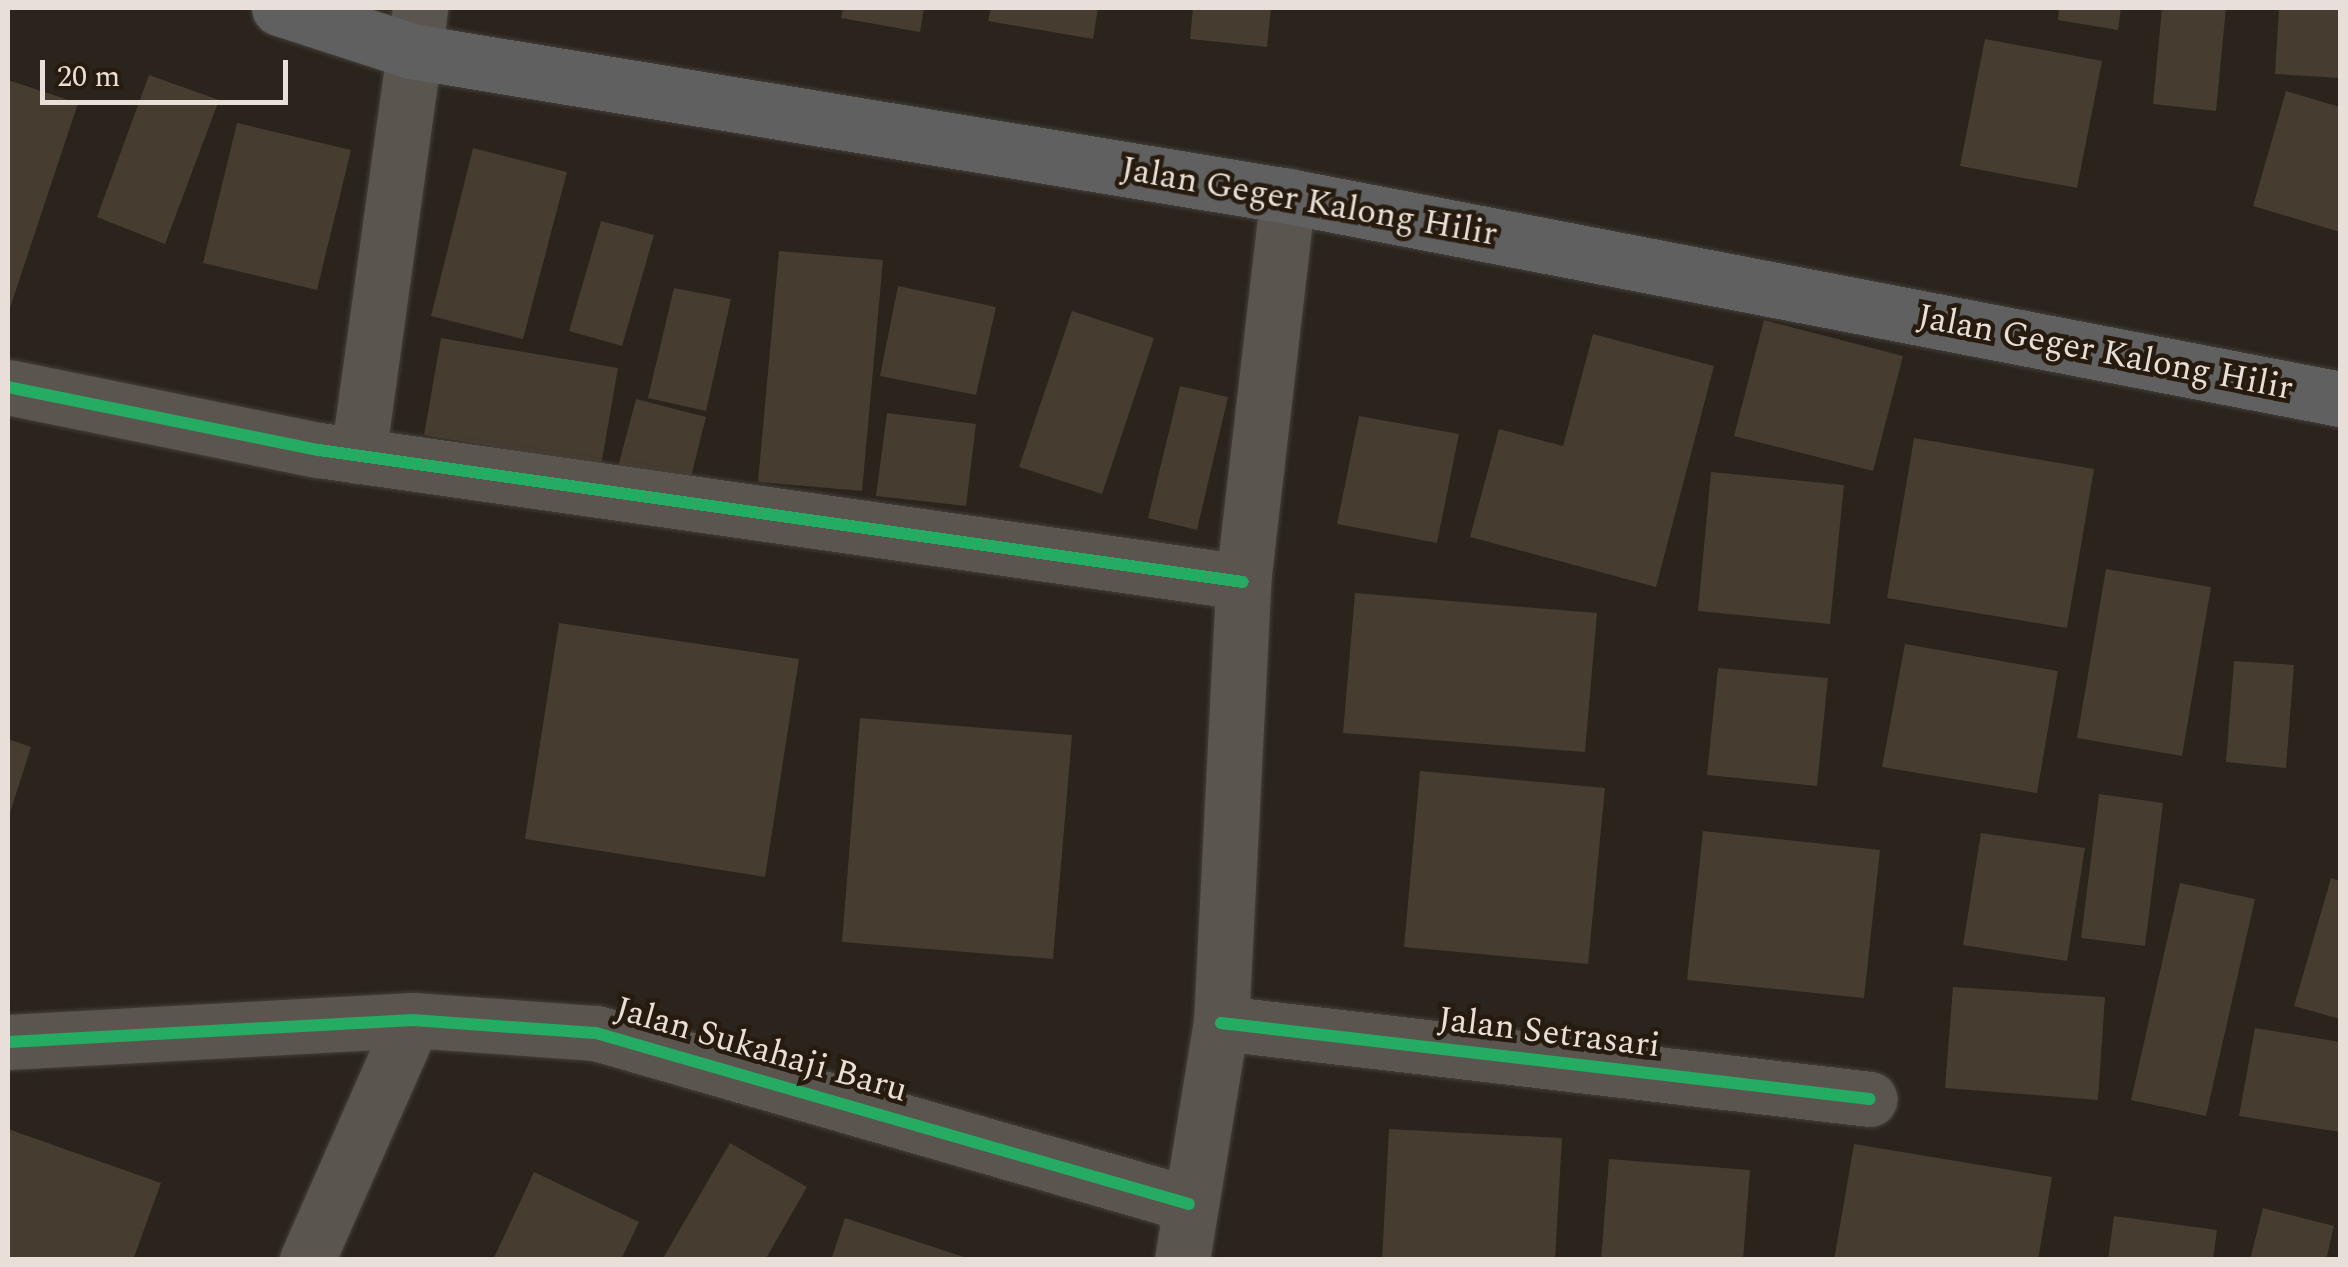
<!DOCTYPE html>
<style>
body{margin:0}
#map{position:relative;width:2348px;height:1267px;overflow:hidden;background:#2a241d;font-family:Spectral,serif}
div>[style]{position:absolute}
.building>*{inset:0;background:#463c30}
.roads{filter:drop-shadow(0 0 2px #453f3a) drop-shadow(0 0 2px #453f3a)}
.minor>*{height:55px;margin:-27.5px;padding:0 27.5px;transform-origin:27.5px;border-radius:27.5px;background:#5a554f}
.major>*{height:55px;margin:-27.5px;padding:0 27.5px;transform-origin:27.5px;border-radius:27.5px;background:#606060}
.cycleway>*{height:12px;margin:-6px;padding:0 6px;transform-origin:6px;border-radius:6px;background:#26ab63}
span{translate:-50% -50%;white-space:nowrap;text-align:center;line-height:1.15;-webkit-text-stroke:9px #261b0e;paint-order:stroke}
.street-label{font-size:35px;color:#e8e0d8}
.frame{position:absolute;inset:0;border:10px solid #e8e0d8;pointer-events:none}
.scale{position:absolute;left:40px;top:60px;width:248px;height:45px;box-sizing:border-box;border:5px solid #e8e0d8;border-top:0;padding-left:12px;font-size:30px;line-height:35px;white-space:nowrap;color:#e8e0d8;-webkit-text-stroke:8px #261b0e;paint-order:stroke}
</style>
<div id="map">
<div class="building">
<div style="clip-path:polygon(843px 8px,924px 8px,920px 32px,841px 18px)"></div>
<div style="clip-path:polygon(991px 8px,1098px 8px,1093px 39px,988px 21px)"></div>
<div style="clip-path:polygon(1193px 8px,1271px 8px,1267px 47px,1190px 39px)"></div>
<div style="clip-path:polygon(2059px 8px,2121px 8px,2118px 30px,2058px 20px)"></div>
<div style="clip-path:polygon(2162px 8px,2226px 8px,2216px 111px,2153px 104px)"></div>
<div style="clip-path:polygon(2279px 8px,2340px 8px,2340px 78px,2275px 74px)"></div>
<div style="clip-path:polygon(1985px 39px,2102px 61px,2077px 188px,1960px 166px)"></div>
<div style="clip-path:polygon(149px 75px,219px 100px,165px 244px,97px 217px)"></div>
<div style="clip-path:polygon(8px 80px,78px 103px,8px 314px)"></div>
<div style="clip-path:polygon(2286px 91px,2340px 107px,2340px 232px,2253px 206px)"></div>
<div style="clip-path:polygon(237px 123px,351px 150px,317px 290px,203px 263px)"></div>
<div style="clip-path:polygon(473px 148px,567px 172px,523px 339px,431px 316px)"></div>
<div style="clip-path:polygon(601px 221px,654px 235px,622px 346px,569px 331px)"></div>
<div style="clip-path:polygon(779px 251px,883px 260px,862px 491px,758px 482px)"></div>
<div style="clip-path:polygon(898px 286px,996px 307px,976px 395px,880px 376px)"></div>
<div style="clip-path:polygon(674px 288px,731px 299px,706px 411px,648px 398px)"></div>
<div style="clip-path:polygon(1072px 311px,1154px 338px,1102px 494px,1019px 467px)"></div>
<div style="clip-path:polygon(1764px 320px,1903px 356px,1873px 471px,1734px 436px)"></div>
<div style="clip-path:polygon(1593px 334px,1714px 366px,1656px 587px,1470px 537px,1499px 429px,1563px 446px)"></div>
<div style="clip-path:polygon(441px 338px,618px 368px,601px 466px,424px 435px)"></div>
<div style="clip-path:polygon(1180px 386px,1228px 397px,1197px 530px,1148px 518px)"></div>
<div style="clip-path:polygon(636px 399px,706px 417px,689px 485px,618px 467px)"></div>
<div style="clip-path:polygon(887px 413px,976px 424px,966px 506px,876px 496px)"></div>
<div style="clip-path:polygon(1359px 416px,1459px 434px,1437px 543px,1337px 524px)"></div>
<div style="clip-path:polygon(1914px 438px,2094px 469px,2067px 628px,1887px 598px)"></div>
<div style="clip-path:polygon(1711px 472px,1844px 485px,1830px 624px,1698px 611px)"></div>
<div style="clip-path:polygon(2106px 569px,2211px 587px,2182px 756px,2077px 738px)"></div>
<div style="clip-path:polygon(1355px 593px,1597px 613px,1585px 752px,1343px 733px)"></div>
<div style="clip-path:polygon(559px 623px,799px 659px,765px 877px,525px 839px)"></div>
<div style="clip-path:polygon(1905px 644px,2058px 671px,2037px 793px,1882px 767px)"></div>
<div style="clip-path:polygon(2234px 661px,2294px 665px,2286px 768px,2226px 762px)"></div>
<div style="clip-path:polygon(1718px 668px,1828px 678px,1817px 786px,1707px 775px)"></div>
<div style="clip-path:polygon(860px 718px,1072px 735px,1053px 959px,842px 942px)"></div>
<div style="clip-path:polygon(8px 739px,31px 747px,8px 819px)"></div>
<div style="clip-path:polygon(1420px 771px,1605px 788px,1588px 964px,1404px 947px)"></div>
<div style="clip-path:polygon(2099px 794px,2163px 803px,2145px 946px,2081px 938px)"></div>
<div style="clip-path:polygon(1703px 831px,1880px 850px,1864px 998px,1687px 980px)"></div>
<div style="clip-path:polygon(1981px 833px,2085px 848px,2067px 961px,1963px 945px)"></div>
<div style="clip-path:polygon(2331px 878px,2340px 881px,2340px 1019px,2294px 1006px)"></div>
<div style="clip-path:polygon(2180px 883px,2255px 899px,2206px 1116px,2131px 1100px)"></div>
<div style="clip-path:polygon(1953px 987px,2105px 997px,2098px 1100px,1945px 1088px)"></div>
<div style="clip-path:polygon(2255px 1028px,2340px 1042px,2340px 1132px,2239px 1116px)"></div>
<div style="clip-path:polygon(8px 1129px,161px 1183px,133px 1260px,8px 1260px)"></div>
<div style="clip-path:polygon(1389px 1129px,1562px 1138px,1555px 1260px,1382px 1260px)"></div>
<div style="clip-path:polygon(730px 1143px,807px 1187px,765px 1260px,662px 1260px)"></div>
<div style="clip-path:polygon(1854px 1144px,2052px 1177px,2038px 1260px,1834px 1260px)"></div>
<div style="clip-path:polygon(1609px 1159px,1750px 1170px,1743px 1260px,1601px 1260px)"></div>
<div style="clip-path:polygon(534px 1172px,639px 1222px,621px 1260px,493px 1260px)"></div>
<div style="clip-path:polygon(2263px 1208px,2334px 1226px,2326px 1260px,2250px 1260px)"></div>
<div style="clip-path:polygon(2114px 1216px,2217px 1230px,2213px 1260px,2108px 1260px)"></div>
<div style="clip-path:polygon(845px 1218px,970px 1259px,970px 1260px,831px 1260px)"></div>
</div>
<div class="roads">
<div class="minor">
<div style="left:8px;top:387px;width:317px;rotate:11.5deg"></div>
<div style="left:319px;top:450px;width:933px;rotate:8.13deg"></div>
<div style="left:358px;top:456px;width:452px;rotate:-82.1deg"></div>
<div style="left:1221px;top:1023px;width:653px;rotate:6.68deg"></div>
<div style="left:8px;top:1042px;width:406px;rotate:-3.1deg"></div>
<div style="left:413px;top:1020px;width:183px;rotate:4.1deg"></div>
<div style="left:596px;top:1033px;width:617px;rotate:16.09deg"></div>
<div style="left:307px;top:1260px;width:262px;rotate:-66.2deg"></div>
<div style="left:1182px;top:1260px;width:240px;rotate:-80.7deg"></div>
<div style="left:1221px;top:1023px;width:442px;rotate:-87.1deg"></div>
<div style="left:1243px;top:582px;width:389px;rotate:-83.4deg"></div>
</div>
<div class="major">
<div style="left:279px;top:8px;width:139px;rotate:18deg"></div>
<div style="left:411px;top:51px;width:889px;rotate:9.39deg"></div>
<div style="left:1288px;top:196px;width:1071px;rotate:10.92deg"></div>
</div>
</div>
<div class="cycleway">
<div style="left:8px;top:387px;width:317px;rotate:11.5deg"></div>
<div style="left:319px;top:450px;width:933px;rotate:8.13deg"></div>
<div style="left:1221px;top:1023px;width:653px;rotate:6.68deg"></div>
<div style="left:8px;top:1042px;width:406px;rotate:-3.1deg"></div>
<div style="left:413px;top:1020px;width:183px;rotate:4.1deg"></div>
<div style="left:596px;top:1033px;width:617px;rotate:16.09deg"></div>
</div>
<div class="street-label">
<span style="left:1309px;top:202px;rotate:10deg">Jalan Geger Kalong Hilir</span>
<span style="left:2105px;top:353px;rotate:11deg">Jalan Geger Kalong Hilir</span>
<span style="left:1549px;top:1033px;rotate:7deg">Jalan Setrasari</span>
<span style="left:761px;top:1050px;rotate:16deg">Jalan Sukahaji Baru</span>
</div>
<div class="frame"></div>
<div class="scale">20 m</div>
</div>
